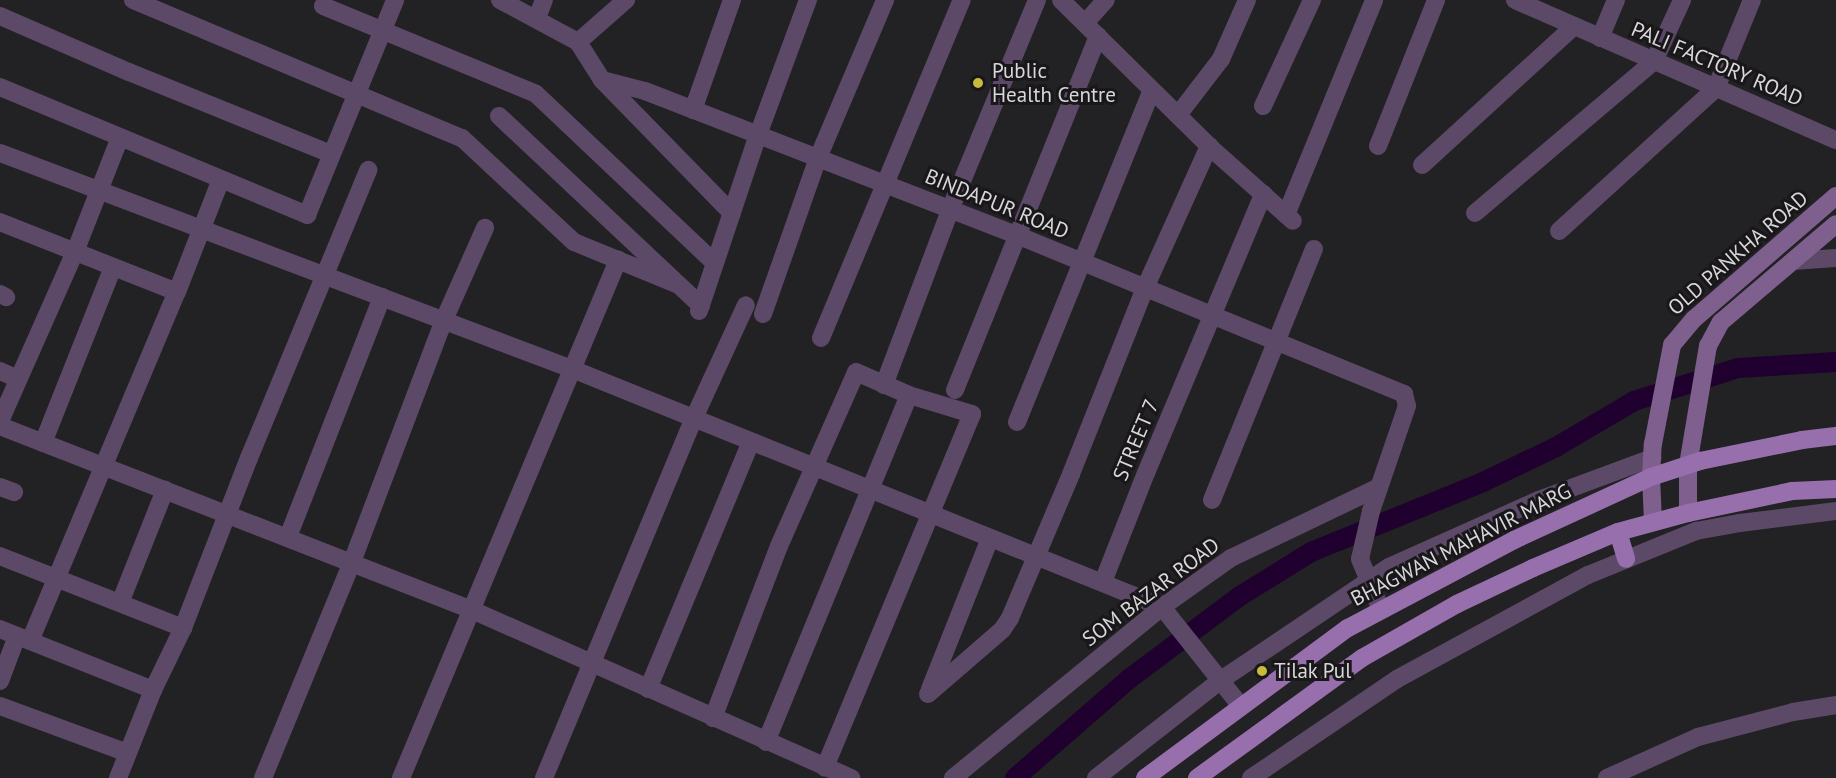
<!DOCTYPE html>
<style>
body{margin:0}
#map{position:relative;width:1836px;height:778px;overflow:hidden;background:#222123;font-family:"PT Sans",sans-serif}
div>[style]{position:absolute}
.canal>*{height:20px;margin:-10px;padding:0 10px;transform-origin:10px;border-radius:10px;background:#1f002e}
.street>*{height:18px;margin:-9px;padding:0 9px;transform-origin:9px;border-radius:9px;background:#5c4967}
.secondary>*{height:18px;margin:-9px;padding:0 9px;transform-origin:9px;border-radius:9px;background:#7e5f8e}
.primary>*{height:18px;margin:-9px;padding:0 9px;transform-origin:9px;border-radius:9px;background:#976fad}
.dots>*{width:16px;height:16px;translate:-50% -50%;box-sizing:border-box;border:3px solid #19171a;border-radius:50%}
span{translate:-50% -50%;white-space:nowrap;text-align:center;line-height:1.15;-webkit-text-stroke:6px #19171a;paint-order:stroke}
.street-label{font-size:21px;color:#d8d7d9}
.poi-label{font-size:21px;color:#d8d7d9}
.left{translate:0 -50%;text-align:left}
</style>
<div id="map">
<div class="canal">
<div style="left:1015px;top:778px;width:151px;rotate:-41deg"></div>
<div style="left:1129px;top:679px;width:139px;rotate:-36.8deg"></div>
<div style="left:1240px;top:596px;width:84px;rotate:-31.8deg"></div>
<div style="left:1311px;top:552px;width:186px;rotate:-22.1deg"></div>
<div style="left:1483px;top:482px;width:81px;rotate:-25.6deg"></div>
<div style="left:1556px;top:447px;width:91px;rotate:-30.5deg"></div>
<div style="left:1634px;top:401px;width:109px;rotate:-17.6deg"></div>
<div style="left:1738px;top:368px;width:98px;rotate:-3.5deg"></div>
</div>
<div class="street">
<div style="left:133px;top:0;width:357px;rotate:22.8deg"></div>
<div style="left:462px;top:138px;width:153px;rotate:42.9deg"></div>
<div style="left:574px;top:242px;width:113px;rotate:22.3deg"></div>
<div style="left:500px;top:0;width:89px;rotate:28.3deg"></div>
<div style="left:578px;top:42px;width:45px;rotate:57.7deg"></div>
<div style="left:602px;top:80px;width:186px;rotate:45.7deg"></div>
<div style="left:1061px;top:0;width:212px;rotate:44.6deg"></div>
<div style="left:1212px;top:149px;width:108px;rotate:41.6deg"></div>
<div style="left:1515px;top:0;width:350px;rotate:23.6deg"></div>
<div style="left:323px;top:6px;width:230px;rotate:22.4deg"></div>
<div style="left:536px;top:94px;width:246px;rotate:43.4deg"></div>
<div style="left:0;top:16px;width:141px;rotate:23.5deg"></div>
<div style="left:129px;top:72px;width:218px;rotate:22.1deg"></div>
<div style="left:537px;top:18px;width:19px;rotate:-69deg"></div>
<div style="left:1085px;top:23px;width:31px;rotate:-48deg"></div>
<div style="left:1600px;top:38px;width:41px;rotate:-67.2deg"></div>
<div style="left:578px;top:42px;width:64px;rotate:-41.2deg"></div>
<div style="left:602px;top:80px;width:44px;rotate:14.3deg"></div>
<div style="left:645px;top:91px;width:407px;rotate:21.2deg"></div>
<div style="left:1024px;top:238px;width:411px;rotate:22.3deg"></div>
<div style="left:1404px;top:394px;width:12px;rotate:76deg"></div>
<div style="left:1407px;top:406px;width:111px;rotate:108.9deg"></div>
<div style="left:1371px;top:511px;width:49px;rotate:102.9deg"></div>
<div style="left:1360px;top:559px;width:55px;rotate:67.6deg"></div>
<div style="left:0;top:87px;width:333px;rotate:22.6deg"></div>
<div style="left:307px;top:215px;width:232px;rotate:-67.7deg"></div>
<div style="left:1263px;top:106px;width:117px;rotate:-65.2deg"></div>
<div style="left:693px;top:110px;width:117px;rotate:-70.5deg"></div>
<div style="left:1178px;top:115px;width:71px;rotate:-52.5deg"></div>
<div style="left:1221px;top:59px;width:64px;rotate:-66.2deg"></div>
<div style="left:499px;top:116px;width:277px;rotate:43.2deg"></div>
<div style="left:1378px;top:146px;width:157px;rotate:-68.3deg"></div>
<div style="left:0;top:153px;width:611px;rotate:20.69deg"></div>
<div style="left:572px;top:369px;width:636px;rotate:21.97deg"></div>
<div style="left:1162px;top:607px;width:125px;rotate:51.5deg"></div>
<div style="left:1422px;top:165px;width:206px;rotate:-42.4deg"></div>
<div style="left:1475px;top:213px;width:235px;rotate:-40.3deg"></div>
<div style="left:1654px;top:61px;width:67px;rotate:-65.3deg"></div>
<div style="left:1286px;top:215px;width:232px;rotate:-67.7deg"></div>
<div style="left:0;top:222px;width:190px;rotate:21.6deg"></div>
<div style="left:1559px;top:231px;width:212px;rotate:-42.3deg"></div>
<div style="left:1716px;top:88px;width:95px;rotate:-67.8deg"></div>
<div style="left:1793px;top:261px;width:43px;rotate:-4deg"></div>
<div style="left:0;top:294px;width:7px;rotate:27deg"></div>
<div style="left:699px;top:311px;width:186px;rotate:-71.5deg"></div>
<div style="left:758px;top:135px;width:144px;rotate:-69.7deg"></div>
<div style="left:763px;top:314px;width:165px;rotate:-70.6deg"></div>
<div style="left:818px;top:158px;width:172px;rotate:-67deg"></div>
<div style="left:821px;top:338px;width:366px;rotate:-67.4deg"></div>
<div style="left:0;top:371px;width:20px;rotate:24deg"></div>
<div style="left:884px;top:385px;width:187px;rotate:-69.3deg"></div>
<div style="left:950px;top:210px;width:227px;rotate:-67.5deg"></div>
<div style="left:955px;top:390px;width:382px;rotate:-68deg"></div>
<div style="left:0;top:421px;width:185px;rotate:-66.1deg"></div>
<div style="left:75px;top:252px;width:123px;rotate:-68.6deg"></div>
<div style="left:1017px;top:422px;width:358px;rotate:-67.9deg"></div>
<div style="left:0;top:426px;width:507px;rotate:21.3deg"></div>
<div style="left:472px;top:610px;width:415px;rotate:23.9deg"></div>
<div style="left:43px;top:443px;width:189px;rotate:-68.3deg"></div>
<div style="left:0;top:487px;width:15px;rotate:20deg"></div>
<div style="left:1212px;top:500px;width:271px;rotate:-67.9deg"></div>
<div style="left:288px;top:537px;width:258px;rotate:-68.6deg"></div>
<div style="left:0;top:556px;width:197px;rotate:21.5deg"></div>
<div style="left:1103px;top:582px;width:117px;rotate:-68.5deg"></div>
<div style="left:1146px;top:473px;width:303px;rotate:-67.2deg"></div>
<div style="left:120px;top:603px;width:122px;rotate:-68.3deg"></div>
<div style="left:0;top:629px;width:165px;rotate:21.7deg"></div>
<div style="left:30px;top:641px;width:379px;rotate:-67.2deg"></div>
<div style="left:177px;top:292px;width:121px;rotate:-68.7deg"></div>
<div style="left:0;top:681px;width:48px;rotate:-69.3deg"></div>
<div style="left:648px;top:689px;width:268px;rotate:-67.4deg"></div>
<div style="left:930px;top:689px;width:162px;rotate:-68.3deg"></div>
<div style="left:928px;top:694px;width:98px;rotate:-40.9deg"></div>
<div style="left:1002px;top:630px;width:14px;rotate:-56deg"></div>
<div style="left:1010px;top:618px;width:156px;rotate:-67deg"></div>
<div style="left:1071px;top:474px;width:200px;rotate:-68.3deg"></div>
<div style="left:1145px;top:288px;width:156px;rotate:-65.7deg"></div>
<div style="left:0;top:706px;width:136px;rotate:20.2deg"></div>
<div style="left:713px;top:718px;width:184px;rotate:-69deg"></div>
<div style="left:779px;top:546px;width:190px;rotate:-66.1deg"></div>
<div style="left:856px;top:372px;width:58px;rotate:23.5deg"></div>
<div style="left:909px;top:395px;width:66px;rotate:16.8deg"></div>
<div style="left:972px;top:414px;width:383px;rotate:112.6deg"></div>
<div style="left:766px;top:742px;width:375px;rotate:-67.6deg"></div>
<div style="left:118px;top:778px;width:95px;rotate:-68.3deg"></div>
<div style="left:153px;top:690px;width:69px;rotate:-64.2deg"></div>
<div style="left:183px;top:628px;width:182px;rotate:-68.8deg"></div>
<div style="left:249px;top:458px;width:312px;rotate:-67.5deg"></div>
<div style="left:263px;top:778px;width:234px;rotate:-67.6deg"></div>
<div style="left:352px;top:562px;width:259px;rotate:-69.2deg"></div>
<div style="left:444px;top:320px;width:101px;rotate:-66deg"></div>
<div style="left:401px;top:778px;width:562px;rotate:-67.27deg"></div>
<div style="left:544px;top:778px;width:390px;rotate:-67.4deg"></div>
<div style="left:694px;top:418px;width:124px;rotate:-65.3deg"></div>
<div style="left:953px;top:778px;width:270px;rotate:-39.3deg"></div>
<div style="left:1162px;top:607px;width:85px;rotate:-35.4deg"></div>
<div style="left:1231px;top:558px;width:164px;rotate:-25.6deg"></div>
<div style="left:1096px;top:778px;width:159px;rotate:-38.1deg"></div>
<div style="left:1221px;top:680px;width:202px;rotate:-33.9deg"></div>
<div style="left:1389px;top:567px;width:164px;rotate:-24.1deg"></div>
<div style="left:1539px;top:500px;width:121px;rotate:-20.4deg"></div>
<div style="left:1251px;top:778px;width:176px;rotate:-34.1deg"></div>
<div style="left:1397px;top:679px;width:217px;rotate:-28.6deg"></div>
<div style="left:1588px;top:575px;width:117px;rotate:-22.2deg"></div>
<div style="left:1696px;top:531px;width:45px;rotate:-10.3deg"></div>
<div style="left:1740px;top:523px;width:97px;rotate:-7.1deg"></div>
<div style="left:1607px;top:778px;width:100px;rotate:-24.3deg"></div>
<div style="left:1698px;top:737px;width:98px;rotate:-14.7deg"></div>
<div style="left:1793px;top:712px;width:44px;rotate:-9.2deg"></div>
</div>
<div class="secondary">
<div style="left:1688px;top:513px;width:48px;rotate:-90deg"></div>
<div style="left:1688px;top:465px;width:121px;rotate:-80.5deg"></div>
<div style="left:1708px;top:346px;width:27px;rotate:-62deg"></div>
<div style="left:1721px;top:322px;width:151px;rotate:-40.4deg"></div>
<div style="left:1653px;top:522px;width:45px;rotate:-92.5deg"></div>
<div style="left:1651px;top:477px;width:33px;rotate:-87deg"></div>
<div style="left:1653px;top:444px;width:101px;rotate:-79.1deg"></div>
<div style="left:1672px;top:345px;width:34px;rotate:-50deg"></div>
<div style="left:1694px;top:319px;width:188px;rotate:-40.9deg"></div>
</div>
<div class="primary">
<div style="left:1618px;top:532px;width:28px;rotate:73deg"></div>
<div style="left:1145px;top:778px;width:252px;rotate:-36.5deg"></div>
<div style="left:1348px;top:628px;width:188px;rotate:-27.9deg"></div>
<div style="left:1514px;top:540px;width:151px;rotate:-24.7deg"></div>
<div style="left:1651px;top:477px;width:52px;rotate:-18.1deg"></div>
<div style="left:1700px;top:461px;width:104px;rotate:-11.6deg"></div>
<div style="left:1802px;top:440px;width:34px;rotate:-7deg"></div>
<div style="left:1197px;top:778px;width:204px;rotate:-36deg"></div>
<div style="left:1362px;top:658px;width:109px;rotate:-29.6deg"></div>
<div style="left:1457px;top:604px;width:84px;rotate:-25.3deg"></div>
<div style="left:1533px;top:568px;width:92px;rotate:-23deg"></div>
<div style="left:1618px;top:532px;width:73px;rotate:-15.2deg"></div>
<div style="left:1688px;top:513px;width:106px;rotate:-11.9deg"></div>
<div style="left:1792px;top:491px;width:44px;rotate:-2.6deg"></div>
</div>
<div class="dots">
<div style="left:978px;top:83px;background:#c8bb3b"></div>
<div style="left:1262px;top:671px;background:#c8bb3b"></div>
</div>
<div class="street-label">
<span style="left:1717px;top:64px;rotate:23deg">PALI FACTORY ROAD</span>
<span style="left:997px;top:204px;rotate:22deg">BINDAPUR ROAD</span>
<span style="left:1738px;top:253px;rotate:-41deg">OLD PANKHA ROAD</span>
<span style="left:1136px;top:440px;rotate:-67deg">STREET 7</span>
<span style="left:1461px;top:545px;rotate:-27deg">BHAGWAN MAHAVIR MARG</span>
<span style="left:1151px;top:592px;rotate:-37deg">SOM BAZAR ROAD</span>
</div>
<div class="poi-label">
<span class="left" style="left:992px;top:83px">Public<br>Health Centre</span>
<span class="left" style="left:1274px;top:671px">Tilak Pul</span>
</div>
</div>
